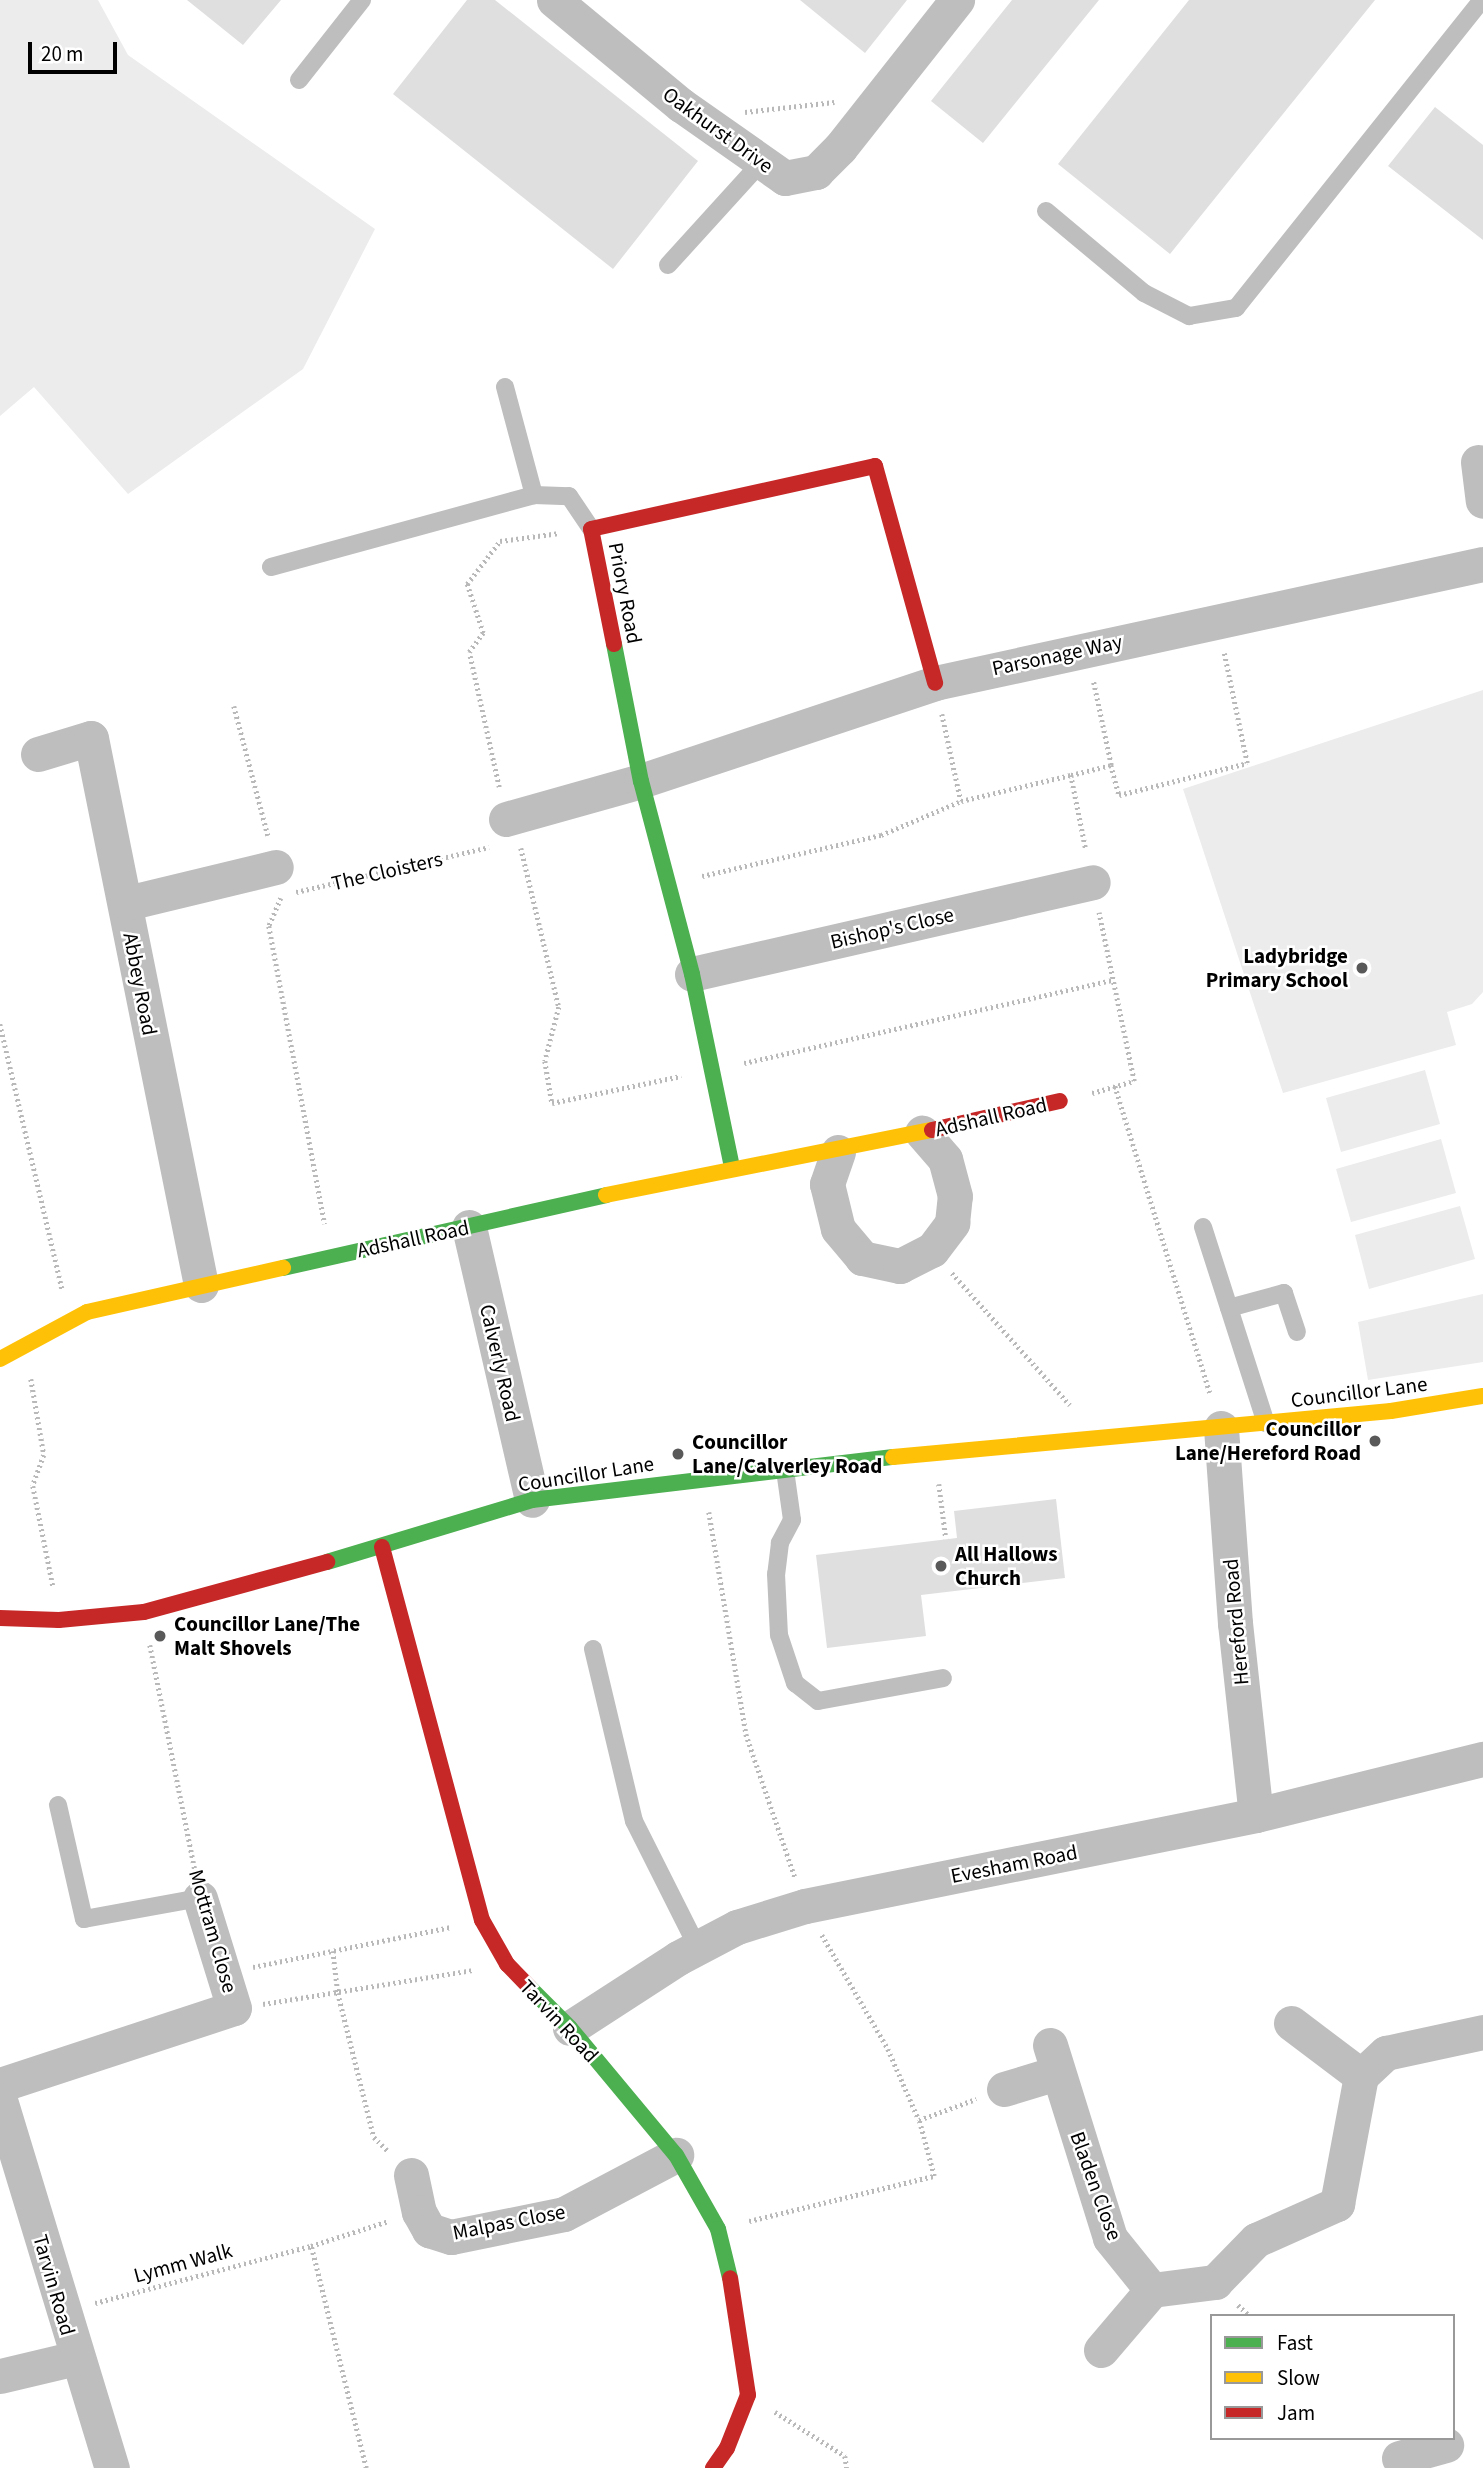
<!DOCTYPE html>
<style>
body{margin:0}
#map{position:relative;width:1483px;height:2468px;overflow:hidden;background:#fff;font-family:"Source Sans 3",sans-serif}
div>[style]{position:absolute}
.green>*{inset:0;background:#ececec}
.building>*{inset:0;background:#dfdfdf}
.path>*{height:4.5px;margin-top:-2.25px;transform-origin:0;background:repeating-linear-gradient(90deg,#b9b9b9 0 2px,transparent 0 5.5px)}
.lane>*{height:18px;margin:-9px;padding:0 9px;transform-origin:9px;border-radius:9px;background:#bebebe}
.street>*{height:35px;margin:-17.5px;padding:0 17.5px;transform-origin:17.5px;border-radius:17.5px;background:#bebebe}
.fast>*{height:16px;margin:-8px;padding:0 8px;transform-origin:8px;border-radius:8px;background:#4caf50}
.slow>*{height:16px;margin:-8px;padding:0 8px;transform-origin:8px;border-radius:8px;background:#ffc107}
.jam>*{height:16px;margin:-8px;padding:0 8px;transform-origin:8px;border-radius:8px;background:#c62828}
.dots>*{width:19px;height:19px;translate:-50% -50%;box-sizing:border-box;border:4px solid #fff;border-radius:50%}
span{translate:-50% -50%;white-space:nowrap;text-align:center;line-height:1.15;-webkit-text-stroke:5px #fff;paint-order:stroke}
.street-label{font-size:21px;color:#000}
.poi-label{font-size:21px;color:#000;font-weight:700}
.right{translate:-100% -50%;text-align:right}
.left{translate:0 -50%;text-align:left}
.legend{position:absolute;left:1210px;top:2314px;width:245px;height:126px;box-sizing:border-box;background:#fff;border:2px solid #999;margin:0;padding:9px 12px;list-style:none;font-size:21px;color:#000}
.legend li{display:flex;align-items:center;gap:14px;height:35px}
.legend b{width:35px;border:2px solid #999}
.scale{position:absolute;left:28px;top:42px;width:89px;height:32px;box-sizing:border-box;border:4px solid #000;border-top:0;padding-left:9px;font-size:21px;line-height:24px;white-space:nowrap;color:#000;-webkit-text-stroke:5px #fff;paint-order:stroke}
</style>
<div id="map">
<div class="green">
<div style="clip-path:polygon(0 0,98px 0,128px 55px,375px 229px,303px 369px,128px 494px,34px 387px,0 416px)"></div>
<div style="clip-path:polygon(1483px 690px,1483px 992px,1472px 1004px,1447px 1012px,1456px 1045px,1283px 1093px,1183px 789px)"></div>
<div style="clip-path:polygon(1425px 1070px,1440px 1124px,1341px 1152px,1326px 1098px)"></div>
<div style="clip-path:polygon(1441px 1139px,1456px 1193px,1351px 1222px,1336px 1169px)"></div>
<div style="clip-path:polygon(1460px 1206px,1475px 1259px,1369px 1289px,1355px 1235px)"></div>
<div style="clip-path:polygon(1483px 1294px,1483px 1362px,1368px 1380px,1358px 1322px)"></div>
</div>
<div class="building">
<div style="clip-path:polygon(187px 0,281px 0,243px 45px)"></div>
<div style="clip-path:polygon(467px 0,495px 0,698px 161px,613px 269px,393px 94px)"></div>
<div style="clip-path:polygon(800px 0,907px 0,865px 53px)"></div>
<div style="clip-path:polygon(1012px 0,1099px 0,983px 143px,931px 101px)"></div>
<div style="clip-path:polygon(1189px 0,1375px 0,1170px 254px,1058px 164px)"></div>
<div style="clip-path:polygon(1435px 107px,1483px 145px,1483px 240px,1388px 166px)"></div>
<div style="clip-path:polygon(1056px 1499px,1065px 1578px,921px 1595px,926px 1636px,827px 1648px,816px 1555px,957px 1538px,954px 1511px)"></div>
</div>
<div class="path">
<div style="left:745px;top:112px;width:90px;rotate:-6.4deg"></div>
<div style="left:234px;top:706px;width:134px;rotate:75.3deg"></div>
<div style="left:942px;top:714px;width:89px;rotate:77.7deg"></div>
<div style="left:1111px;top:765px;width:31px;rotate:75deg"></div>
<div style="left:1119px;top:795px;width:132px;rotate:-14deg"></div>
<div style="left:1247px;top:763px;width:112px;rotate:-101.8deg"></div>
<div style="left:1071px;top:775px;width:41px;rotate:-14deg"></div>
<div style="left:1111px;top:765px;width:87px;rotate:-102deg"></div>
<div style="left:499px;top:787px;width:138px;rotate:-102.5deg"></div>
<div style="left:469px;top:652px;width:24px;rotate:-54deg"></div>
<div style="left:483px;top:633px;width:52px;rotate:-108.1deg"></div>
<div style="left:467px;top:584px;width:54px;rotate:-52.5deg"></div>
<div style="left:500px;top:541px;width:60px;rotate:-7.7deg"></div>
<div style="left:521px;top:848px;width:163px;rotate:76.6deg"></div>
<div style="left:559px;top:1007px;width:56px;rotate:104.5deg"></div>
<div style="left:545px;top:1061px;width:43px;rotate:80.5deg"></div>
<div style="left:552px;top:1103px;width:132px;rotate:-11.8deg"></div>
<div style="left:702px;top:876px;width:184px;rotate:-12.9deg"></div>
<div style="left:881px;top:835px;width:87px;rotate:-23deg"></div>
<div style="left:961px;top:801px;width:113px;rotate:-13.3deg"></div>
<div style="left:1071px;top:775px;width:76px;rotate:78.7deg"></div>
<div style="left:296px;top:892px;width:198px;rotate:-13.1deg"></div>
<div style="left:281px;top:898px;width:30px;rotate:113deg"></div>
<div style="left:269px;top:926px;width:303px;rotate:79.4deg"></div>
<div style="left:0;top:1024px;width:272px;rotate:76.8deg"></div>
<div style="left:744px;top:1063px;width:378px;rotate:-12.7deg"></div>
<div style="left:1115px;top:1086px;width:321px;rotate:72.8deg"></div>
<div style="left:1092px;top:1093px;width:44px;rotate:-15.9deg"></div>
<div style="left:1134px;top:1081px;width:172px;rotate:-101.8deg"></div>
<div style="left:952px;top:1273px;width:177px;rotate:48.2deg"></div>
<div style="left:31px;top:1379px;width:77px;rotate:80.3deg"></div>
<div style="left:44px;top:1455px;width:33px;rotate:110deg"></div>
<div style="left:33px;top:1486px;width:102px;rotate:78.7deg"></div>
<div style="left:939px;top:1484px;width:55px;rotate:82.7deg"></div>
<div style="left:709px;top:1512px;width:225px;rotate:80.5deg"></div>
<div style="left:746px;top:1734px;width:151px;rotate:71.1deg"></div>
<div style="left:150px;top:1645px;width:229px;rotate:78.7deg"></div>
<div style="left:822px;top:1935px;width:132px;rotate:59.9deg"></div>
<div style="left:888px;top:2049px;width:77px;rotate:66.4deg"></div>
<div style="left:333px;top:1951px;width:42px;rotate:83.2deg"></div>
<div style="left:338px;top:1993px;width:148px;rotate:76deg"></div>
<div style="left:374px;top:2137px;width:21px;rotate:45deg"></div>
<div style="left:253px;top:1967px;width:202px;rotate:-11.4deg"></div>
<div style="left:263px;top:2004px;width:212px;rotate:-9.2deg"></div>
<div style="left:749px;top:2221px;width:190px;rotate:-13.7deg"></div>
<div style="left:934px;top:2176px;width:58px;rotate:-105deg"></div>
<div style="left:919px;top:2120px;width:61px;rotate:-20.2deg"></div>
<div style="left:95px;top:2303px;width:223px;rotate:-14.8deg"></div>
<div style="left:1238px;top:2305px;width:16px;rotate:43deg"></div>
<div style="left:775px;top:2412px;width:83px;rotate:32.2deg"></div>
<div style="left:845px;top:2456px;width:12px;rotate:81deg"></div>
<div style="left:366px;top:2468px;width:229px;rotate:-103.9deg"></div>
<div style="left:311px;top:2246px;width:82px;rotate:-17.8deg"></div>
</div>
<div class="lane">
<div style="left:299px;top:80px;width:102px;rotate:-51.8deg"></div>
<div style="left:1046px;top:211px;width:128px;rotate:39.9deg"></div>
<div style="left:1144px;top:293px;width:51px;rotate:27.1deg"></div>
<div style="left:1189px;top:316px;width:48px;rotate:-9.7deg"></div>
<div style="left:1236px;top:308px;width:394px;rotate:-51.4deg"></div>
<div style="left:668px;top:265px;width:137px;rotate:-47.7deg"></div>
<div style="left:505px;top:387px;width:112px;rotate:75deg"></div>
<div style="left:534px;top:495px;width:35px;rotate:2deg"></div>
<div style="left:569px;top:496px;width:40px;rotate:56deg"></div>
<div style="left:271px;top:567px;width:273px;rotate:-15.3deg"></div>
<div style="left:1203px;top:1227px;width:206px;rotate:72.2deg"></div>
<div style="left:1229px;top:1308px;width:57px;rotate:-15.3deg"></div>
<div style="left:1284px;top:1293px;width:41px;rotate:71.6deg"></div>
<div style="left:785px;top:1470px;width:50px;rotate:82deg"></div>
<div style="left:792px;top:1520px;width:26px;rotate:118deg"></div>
<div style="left:780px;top:1543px;width:31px;rotate:97deg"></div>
<div style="left:776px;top:1574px;width:61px;rotate:87.2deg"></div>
<div style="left:779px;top:1635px;width:51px;rotate:71.6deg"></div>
<div style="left:795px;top:1683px;width:29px;rotate:38deg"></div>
<div style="left:818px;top:1701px;width:127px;rotate:-10.4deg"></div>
<div style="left:593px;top:1649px;width:177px;rotate:76.6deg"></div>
<div style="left:634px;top:1821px;width:142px;rotate:63.3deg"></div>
<div style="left:58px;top:1805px;width:117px;rotate:77.2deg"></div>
<div style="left:84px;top:1919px;width:118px;rotate:-10.3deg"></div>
</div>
<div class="street">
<div style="left:554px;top:0;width:165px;rotate:39.6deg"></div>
<div style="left:681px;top:105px;width:127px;rotate:35.1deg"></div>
<div style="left:785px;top:178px;width:32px;rotate:-11deg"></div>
<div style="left:816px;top:172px;width:34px;rotate:-45deg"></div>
<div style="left:840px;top:148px;width:189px;rotate:-51.7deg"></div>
<div style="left:1478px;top:462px;width:39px;rotate:83deg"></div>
<div style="left:38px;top:754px;width:55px;rotate:-16.8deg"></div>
<div style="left:91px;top:738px;width:558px;rotate:78.63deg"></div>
<div style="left:506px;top:819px;width:140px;rotate:-15.7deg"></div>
<div style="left:641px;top:781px;width:310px;rotate:-18.4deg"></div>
<div style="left:935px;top:683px;width:561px;rotate:-12.25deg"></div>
<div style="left:127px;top:903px;width:153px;rotate:-13.6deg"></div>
<div style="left:692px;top:974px;width:411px;rotate:-12.9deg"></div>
<div style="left:838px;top:1152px;width:34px;rotate:109deg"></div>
<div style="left:827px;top:1184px;width:46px;rotate:76.3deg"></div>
<div style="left:838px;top:1229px;width:38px;rotate:50deg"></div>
<div style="left:862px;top:1258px;width:39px;rotate:12deg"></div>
<div style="left:900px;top:1266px;width:36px;rotate:-27deg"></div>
<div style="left:932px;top:1250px;width:34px;rotate:-53deg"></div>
<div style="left:952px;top:1223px;width:27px;rotate:-84deg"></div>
<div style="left:955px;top:1196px;width:38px;rotate:-105deg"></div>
<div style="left:945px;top:1159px;width:35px;rotate:-131deg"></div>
<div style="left:469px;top:1227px;width:280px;rotate:77deg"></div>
<div style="left:1221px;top:1428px;width:196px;rotate:85.9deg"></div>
<div style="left:1235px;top:1623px;width:193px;rotate:83.8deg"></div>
<div style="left:1291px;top:2023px;width:88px;rotate:37.1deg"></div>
<div style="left:570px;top:2028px;width:129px;rotate:-32.9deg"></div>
<div style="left:678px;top:1958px;width:67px;rotate:-27.7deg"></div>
<div style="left:737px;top:1927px;width:71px;rotate:-17.2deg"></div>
<div style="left:805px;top:1906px;width:460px;rotate:-11.4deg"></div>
<div style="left:1256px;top:1815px;width:234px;rotate:-13.9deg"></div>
<div style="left:1050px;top:2045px;width:202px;rotate:72.7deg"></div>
<div style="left:1110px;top:2238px;width:67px;rotate:51.1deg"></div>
<div style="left:1152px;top:2290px;width:64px;rotate:-7.2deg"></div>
<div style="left:1215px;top:2282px;width:59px;rotate:-45.7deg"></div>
<div style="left:1256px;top:2240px;width:89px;rotate:-24deg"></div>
<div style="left:1337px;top:2204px;width:130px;rotate:-79.4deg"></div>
<div style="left:1361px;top:2076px;width:34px;rotate:-43deg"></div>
<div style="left:1386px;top:2053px;width:99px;rotate:-12.2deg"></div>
<div style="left:0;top:2085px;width:246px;rotate:-18.2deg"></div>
<div style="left:234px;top:2008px;width:115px;rotate:-107.2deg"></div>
<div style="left:1004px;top:2089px;width:55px;rotate:-16.8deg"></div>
<div style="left:0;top:2100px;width:385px;rotate:73.1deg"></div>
<div style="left:411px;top:2175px;width:38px;rotate:78deg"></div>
<div style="left:419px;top:2212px;width:21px;rotate:61deg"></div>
<div style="left:429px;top:2230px;width:23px;rotate:18deg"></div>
<div style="left:451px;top:2237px;width:115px;rotate:-11.5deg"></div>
<div style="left:564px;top:2214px;width:127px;rotate:-27.8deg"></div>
<div style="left:1101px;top:2350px;width:79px;rotate:-49.6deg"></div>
<div style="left:0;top:2376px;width:78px;rotate:-13.3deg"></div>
<div style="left:1399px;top:2458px;width:49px;rotate:-15.5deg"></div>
</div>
<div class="fast">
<div style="left:614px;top:644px;width:140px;rotate:78.9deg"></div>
<div style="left:641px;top:781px;width:200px;rotate:75.2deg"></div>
<div style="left:692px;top:974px;width:197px;rotate:78.3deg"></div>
<div style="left:283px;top:1268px;width:331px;rotate:-12.7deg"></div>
<div style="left:327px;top:1562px;width:214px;rotate:-16.8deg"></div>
<div style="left:532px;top:1500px;width:364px;rotate:-6.8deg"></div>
<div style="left:529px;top:1987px;width:58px;rotate:45deg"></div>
<div style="left:570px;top:2028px;width:165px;rotate:50.2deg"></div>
<div style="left:676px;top:2155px;width:85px;rotate:60.4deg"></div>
<div style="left:718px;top:2229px;width:50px;rotate:76.2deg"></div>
</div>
<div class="slow">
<div style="left:606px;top:1195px;width:332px;rotate:-11.3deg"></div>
<div style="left:0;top:1359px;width:99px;rotate:-28.4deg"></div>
<div style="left:87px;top:1312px;width:201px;rotate:-12.7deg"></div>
<div style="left:893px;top:1457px;width:500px;rotate:-5.28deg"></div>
<div style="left:1391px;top:1411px;width:93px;rotate:-9.3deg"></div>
</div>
<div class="jam">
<div style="left:614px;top:644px;width:117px;rotate:-101.3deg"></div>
<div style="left:591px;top:529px;width:291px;rotate:-12.5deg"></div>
<div style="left:875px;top:466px;width:225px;rotate:74.5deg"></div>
<div style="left:932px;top:1130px;width:131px;rotate:-12.8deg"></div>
<div style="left:382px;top:1547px;width:386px;rotate:75deg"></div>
<div style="left:482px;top:1920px;width:51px;rotate:60.4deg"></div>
<div style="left:507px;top:1964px;width:32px;rotate:46deg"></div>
<div style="left:0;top:1618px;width:59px;rotate:1.9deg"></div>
<div style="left:59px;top:1620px;width:85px;rotate:-5.4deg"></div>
<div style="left:144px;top:1612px;width:190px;rotate:-15.3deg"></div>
<div style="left:713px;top:2468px;width:24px;rotate:-55deg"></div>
<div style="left:727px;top:2448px;width:57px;rotate:-68.4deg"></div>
<div style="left:748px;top:2395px;width:118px;rotate:-98.7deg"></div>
</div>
<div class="dots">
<div style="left:1362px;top:968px;background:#595959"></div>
<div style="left:1375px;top:1441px;background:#595959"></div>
<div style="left:678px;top:1454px;background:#595959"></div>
<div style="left:941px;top:1566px;background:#595959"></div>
<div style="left:160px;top:1636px;background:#595959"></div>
</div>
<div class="street-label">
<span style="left:718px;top:130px;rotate:36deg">Oakhurst Drive</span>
<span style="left:625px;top:593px;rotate:79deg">Priory Road</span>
<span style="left:1057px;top:655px;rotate:-12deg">Parsonage Way</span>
<span style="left:387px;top:871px;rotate:-13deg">The Cloisters</span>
<span style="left:892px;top:928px;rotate:-13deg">Bishop's Close</span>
<span style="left:140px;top:984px;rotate:79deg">Abbey Road</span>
<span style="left:991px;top:1117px;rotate:-13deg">Adshall Road</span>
<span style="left:413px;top:1239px;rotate:-12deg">Adshall Road</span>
<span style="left:500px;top:1363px;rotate:77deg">Calverly Road</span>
<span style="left:1359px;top:1392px;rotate:-7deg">Councillor Lane</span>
<span style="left:586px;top:1474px;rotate:-9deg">Councillor Lane</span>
<span style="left:1236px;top:1622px;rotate:-95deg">Hereford Road</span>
<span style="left:1014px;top:1864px;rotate:-11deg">Evesham Road</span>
<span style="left:213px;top:1931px;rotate:74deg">Mottram Close</span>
<span style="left:559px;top:2021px;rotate:47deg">Tarvin Road</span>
<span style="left:1096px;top:2186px;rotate:70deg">Bladen Close</span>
<span style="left:509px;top:2222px;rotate:-11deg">Malpas Close</span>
<span style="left:183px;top:2263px;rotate:-15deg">Lymm Walk</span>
<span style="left:54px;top:2285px;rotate:74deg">Tarvin Road</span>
</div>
<div class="poi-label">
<span class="right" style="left:1348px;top:968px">Ladybridge<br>Primary School</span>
<span class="right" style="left:1361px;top:1441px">Councillor<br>Lane/Hereford Road</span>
<span class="left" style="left:692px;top:1454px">Councillor<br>Lane/Calverley Road</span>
<span class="left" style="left:955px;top:1566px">All Hallows<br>Church</span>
<span class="left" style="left:174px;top:1636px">Councillor Lane/The<br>Malt Shovels</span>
</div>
<ul class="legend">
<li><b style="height:9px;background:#4caf50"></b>Fast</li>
<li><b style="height:9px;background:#ffc107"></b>Slow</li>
<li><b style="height:9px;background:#c62828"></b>Jam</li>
</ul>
<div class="scale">20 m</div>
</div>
